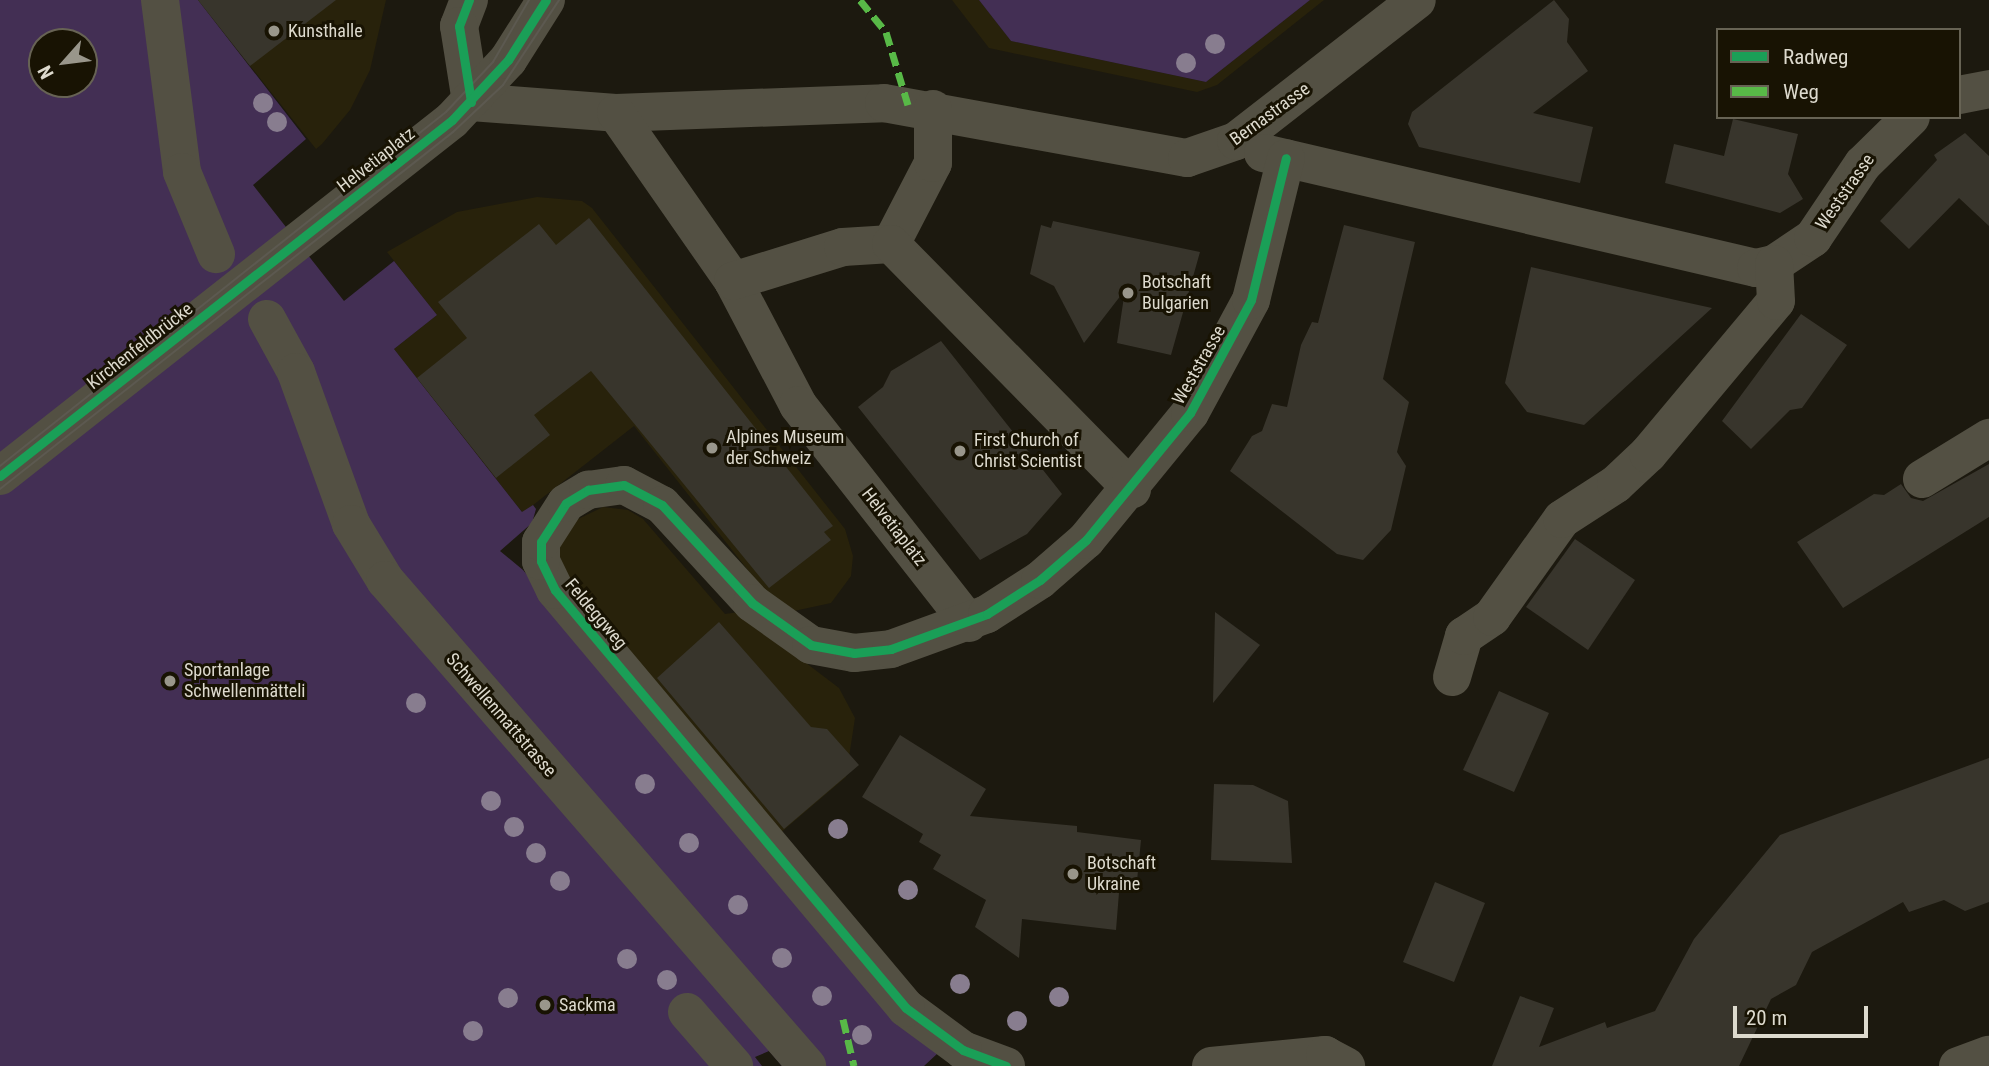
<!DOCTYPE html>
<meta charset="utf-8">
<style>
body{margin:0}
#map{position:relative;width:1989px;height:1066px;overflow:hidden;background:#1c190f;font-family:"Roboto Condensed",sans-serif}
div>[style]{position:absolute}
.built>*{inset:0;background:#28220b}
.green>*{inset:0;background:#432f54}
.building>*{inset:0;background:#38352c}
.minor>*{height:38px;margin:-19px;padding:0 19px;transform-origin:19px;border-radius:19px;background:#535043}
.tram>*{height:2px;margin:-1px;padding:0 1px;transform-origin:1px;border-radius:1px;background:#5c5950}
.quiet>*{height:7px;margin-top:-3.5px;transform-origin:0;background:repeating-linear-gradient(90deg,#58b947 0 14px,transparent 0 21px)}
.cycleway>*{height:9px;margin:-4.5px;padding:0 4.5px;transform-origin:4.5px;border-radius:4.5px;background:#1a9f57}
.trees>*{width:20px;height:20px;margin:-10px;border-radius:50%;background:#887d8f}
.dots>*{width:19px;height:19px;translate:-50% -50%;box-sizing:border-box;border:4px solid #181303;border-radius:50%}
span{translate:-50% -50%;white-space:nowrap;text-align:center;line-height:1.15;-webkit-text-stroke:6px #181303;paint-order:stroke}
.poi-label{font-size:18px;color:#dddace}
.left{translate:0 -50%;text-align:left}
.street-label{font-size:18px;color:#dddace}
.legend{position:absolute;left:1716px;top:28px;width:245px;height:91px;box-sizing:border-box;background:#181303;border:2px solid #676354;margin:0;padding:9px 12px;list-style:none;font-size:21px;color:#dddace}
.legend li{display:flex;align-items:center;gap:14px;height:35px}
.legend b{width:35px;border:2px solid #676354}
.north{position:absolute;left:28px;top:28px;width:70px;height:70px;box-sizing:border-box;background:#181303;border:2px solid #676354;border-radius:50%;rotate:242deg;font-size:19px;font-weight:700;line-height:28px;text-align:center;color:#dddace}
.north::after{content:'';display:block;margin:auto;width:24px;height:32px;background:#99968b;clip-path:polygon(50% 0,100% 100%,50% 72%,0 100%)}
.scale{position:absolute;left:1733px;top:1006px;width:135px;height:32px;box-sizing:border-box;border:4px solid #dddace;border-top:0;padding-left:9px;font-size:21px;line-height:24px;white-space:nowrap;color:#dddace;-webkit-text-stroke:5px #181303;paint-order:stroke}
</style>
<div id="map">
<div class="built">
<div style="clip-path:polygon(198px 0,386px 0,370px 70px,350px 110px,322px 144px,316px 149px)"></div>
<div style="clip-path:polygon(952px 0,979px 0,1011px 41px,1206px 82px,1310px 0,1324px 0,1217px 85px,1197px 92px,989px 48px)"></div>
<div style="clip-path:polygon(537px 197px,582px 201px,592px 208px,845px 529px,853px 556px,851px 576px,831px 603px,794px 611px,766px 593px,634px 426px,523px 513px,394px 349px,437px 315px,387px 252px,457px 212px)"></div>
<div style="clip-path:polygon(603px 507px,628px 510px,643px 519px,725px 614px,739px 612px,839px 688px,855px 718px,846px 777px,778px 835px,560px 574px,558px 550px,572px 522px)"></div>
</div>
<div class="green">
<div style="clip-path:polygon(evenodd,0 0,198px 0,306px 139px,253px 185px,344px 301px,394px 261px,437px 315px,394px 349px,522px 512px,533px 505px,536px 509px,532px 523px,500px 551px,523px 570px,938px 1053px,924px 1066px,782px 1066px,769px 1051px,755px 1057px,762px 1066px,0 1066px,0 0,42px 42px,84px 42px,84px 84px,42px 84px,42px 42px)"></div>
<div style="clip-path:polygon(979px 0,1310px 0,1206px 82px,1011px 41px)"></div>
</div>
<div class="building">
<div style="clip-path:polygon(198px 0,336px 0,250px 66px)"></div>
<div style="clip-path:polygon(1554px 0,1569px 19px,1567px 42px,1588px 71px,1533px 113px,1593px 127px,1580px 183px,1419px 147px,1408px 124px,1412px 112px)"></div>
<div style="clip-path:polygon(1733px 119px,1798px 134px,1788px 174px,1803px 199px,1780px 213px,1665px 183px,1674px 144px,1724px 156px)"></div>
<div style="clip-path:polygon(1965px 133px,1989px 156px,1989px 226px,1959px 198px,1909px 249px,1880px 221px,1937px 160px,1934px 155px)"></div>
<div style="clip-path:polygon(589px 218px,833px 526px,824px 532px,831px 540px,769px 588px,591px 371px,534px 415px,550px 435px,496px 478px,417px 378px,467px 338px,438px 302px,539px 224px,556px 245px)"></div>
<div style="clip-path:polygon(1053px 221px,1200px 252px,1171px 355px,1117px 343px,1125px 290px,1084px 343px,1054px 286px,1030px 274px,1041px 225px,1051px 228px)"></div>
<div style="clip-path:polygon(1344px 225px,1415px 242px,1383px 379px,1409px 402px,1397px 452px,1406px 466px,1391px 530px,1363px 560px,1337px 554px,1230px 471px,1252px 436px,1262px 431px,1272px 404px,1287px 407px,1301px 345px,1312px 322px,1318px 323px)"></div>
<div style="clip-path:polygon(1531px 267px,1680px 301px,1712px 308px,1584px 425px,1527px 412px,1505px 383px)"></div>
<div style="clip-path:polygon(1801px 314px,1847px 345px,1802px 408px,1790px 410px,1751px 449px,1722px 421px)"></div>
<div style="clip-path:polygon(941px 341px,1062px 494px,1027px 534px,980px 560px,858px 407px,883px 387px,891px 371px)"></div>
<div style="clip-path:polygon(1989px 464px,1989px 517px,1843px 608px,1797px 542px,1874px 494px,1884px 495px,1901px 484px,1911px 498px,1923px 501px)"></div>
<div style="clip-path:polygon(1575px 539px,1635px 580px,1588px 650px,1526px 607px)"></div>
<div style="clip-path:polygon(1215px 612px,1260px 645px,1213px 703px)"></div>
<div style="clip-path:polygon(719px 622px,811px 727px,827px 729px,859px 765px,784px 829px,657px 678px)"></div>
<div style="clip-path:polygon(1499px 691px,1549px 713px,1514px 792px,1463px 770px)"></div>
<div style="clip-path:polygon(900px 735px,986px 789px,970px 816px,1077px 826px,1077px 832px,1141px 840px,1137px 881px,1120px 880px,1116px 930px,1022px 919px,1019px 958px,975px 927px,986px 900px,933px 869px,941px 855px,919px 842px,923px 834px,862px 797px)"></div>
<div style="clip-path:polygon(1989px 758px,1989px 902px,1965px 911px,1944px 900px,1909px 912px,1903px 902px,1812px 952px,1796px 985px,1771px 999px,1739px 1066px,1492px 1066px,1520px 996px,1554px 1008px,1539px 1047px,1605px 1022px,1607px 1028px,1655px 1011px,1694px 939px,1780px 835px)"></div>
<div style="clip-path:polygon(1214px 784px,1253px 785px,1288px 801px,1292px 863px,1211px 860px)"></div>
<div style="clip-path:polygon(1435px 882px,1485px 903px,1454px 982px,1403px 962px)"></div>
</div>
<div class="minor">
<div style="left:160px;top:0;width:173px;rotate:82.7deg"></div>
<div style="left:182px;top:172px;width:89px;rotate:67.5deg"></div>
<div style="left:469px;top:0;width:28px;rotate:111deg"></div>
<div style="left:459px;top:26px;width:77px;rotate:81deg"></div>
<div style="left:1959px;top:95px;width:31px;rotate:-11deg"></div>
<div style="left:471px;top:102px;width:145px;rotate:4.3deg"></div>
<div style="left:616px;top:113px;width:268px;rotate:-2.1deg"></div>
<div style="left:884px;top:103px;width:308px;rotate:10.3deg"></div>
<div style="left:1187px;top:158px;width:52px;rotate:-19.1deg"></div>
<div style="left:1236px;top:141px;width:229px;rotate:-37.9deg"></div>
<div style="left:616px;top:113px;width:205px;rotate:55.1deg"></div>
<div style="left:733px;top:281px;width:140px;rotate:62.3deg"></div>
<div style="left:798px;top:405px;width:277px;rotate:51.9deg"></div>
<div style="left:1263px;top:153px;width:506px;rotate:13.13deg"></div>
<div style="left:1756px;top:268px;width:18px;rotate:-13deg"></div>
<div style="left:1774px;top:264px;width:47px;rotate:-33.7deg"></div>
<div style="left:1813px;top:238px;width:89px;rotate:-56deg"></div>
<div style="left:1863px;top:164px;width:67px;rotate:-44.4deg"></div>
<div style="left:891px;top:244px;width:91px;rotate:-62.6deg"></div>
<div style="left:933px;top:163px;width:54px;rotate:-90deg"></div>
<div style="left:733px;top:281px;width:115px;rotate:-17.2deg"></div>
<div style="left:843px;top:247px;width:48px;rotate:-3.6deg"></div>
<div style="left:891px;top:244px;width:344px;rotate:45.5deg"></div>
<div style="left:267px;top:319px;width:60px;rotate:61.3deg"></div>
<div style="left:296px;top:372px;width:162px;rotate:70.1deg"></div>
<div style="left:351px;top:524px;width:66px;rotate:58.7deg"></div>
<div style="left:385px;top:580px;width:644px;rotate:49.03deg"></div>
<div style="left:0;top:476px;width:575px;rotate:-38.22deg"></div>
<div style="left:452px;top:120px;width:82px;rotate:-47deg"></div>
<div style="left:508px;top:60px;width:71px;rotate:-57.7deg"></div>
<div style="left:1922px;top:479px;width:79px;rotate:-31.5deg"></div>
<div style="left:1452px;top:677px;width:43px;rotate:-73.7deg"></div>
<div style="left:1464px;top:636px;width:34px;rotate:-34deg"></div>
<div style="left:1492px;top:617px;width:120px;rotate:-54.5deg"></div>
<div style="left:1562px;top:519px;width:64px;rotate:-32.9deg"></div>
<div style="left:1616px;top:484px;width:44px;rotate:-43.2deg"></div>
<div style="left:1648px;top:454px;width:199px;rotate:-50.1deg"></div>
<div style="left:1776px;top:301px;width:37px;rotate:-93deg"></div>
<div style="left:687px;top:1012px;width:72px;rotate:49deg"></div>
<div style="left:1006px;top:1066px;width:46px;rotate:-159.6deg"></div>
<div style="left:963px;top:1050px;width:71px;rotate:-143.6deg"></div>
<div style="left:906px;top:1008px;width:546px;rotate:-130.02deg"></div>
<div style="left:555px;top:590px;width:32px;rotate:-116deg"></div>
<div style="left:541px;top:561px;width:19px;rotate:-90deg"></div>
<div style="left:541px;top:542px;width:46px;rotate:-57.3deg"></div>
<div style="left:566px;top:503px;width:26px;rotate:-31deg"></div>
<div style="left:588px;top:490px;width:36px;rotate:-8deg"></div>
<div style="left:624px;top:485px;width:43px;rotate:27.8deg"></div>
<div style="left:662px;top:505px;width:133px;rotate:47.4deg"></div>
<div style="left:752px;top:603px;width:72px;rotate:35.4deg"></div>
<div style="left:811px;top:645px;width:44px;rotate:10.5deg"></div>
<div style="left:854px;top:653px;width:37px;rotate:-6deg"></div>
<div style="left:891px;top:649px;width:102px;rotate:-20deg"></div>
<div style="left:987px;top:614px;width:63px;rotate:-32.7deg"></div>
<div style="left:1040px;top:580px;width:61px;rotate:-41deg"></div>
<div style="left:1086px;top:540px;width:164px;rotate:-50.7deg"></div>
<div style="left:1190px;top:413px;width:128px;rotate:-61.6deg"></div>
<div style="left:1251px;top:300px;width:146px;rotate:-76.2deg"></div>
<div style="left:1211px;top:1066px;width:115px;rotate:-5.5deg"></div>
<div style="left:1325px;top:1055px;width:24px;rotate:28deg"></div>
<div style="left:1958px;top:1066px;width:33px;rotate:-20deg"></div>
</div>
<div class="tram">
<div style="left:0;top:466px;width:569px;rotate:-38.44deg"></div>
<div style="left:446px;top:112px;width:69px;rotate:-46.8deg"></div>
<div style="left:493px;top:62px;width:72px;rotate:-59.9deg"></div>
<div style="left:0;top:489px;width:577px;rotate:-38.24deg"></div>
<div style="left:453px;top:132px;width:69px;rotate:-43.2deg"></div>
<div style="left:503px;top:85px;width:102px;rotate:-56.6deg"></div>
</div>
<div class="quiet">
<div style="left:860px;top:0;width:41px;rotate:50.9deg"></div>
<div style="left:886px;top:32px;width:76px;rotate:73.2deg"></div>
<div style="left:843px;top:1019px;width:48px;rotate:76.8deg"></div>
</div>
<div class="cycleway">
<div style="left:469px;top:0;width:28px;rotate:111deg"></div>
<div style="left:459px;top:26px;width:77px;rotate:81deg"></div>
<div style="left:0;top:476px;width:575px;rotate:-38.22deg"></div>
<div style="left:452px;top:120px;width:82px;rotate:-47deg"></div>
<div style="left:508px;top:60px;width:71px;rotate:-57.7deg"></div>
<div style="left:1006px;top:1066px;width:46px;rotate:-159.6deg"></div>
<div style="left:963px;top:1050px;width:71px;rotate:-143.6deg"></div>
<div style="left:906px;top:1008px;width:546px;rotate:-130.02deg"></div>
<div style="left:555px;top:590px;width:32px;rotate:-116deg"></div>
<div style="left:541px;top:561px;width:19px;rotate:-90deg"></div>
<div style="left:541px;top:542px;width:46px;rotate:-57.3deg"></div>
<div style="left:566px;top:503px;width:26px;rotate:-31deg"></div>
<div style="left:588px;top:490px;width:36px;rotate:-8deg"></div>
<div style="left:624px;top:485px;width:43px;rotate:27.8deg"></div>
<div style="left:662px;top:505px;width:133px;rotate:47.4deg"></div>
<div style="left:752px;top:603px;width:72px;rotate:35.4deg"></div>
<div style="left:811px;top:645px;width:44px;rotate:10.5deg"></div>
<div style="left:854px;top:653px;width:37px;rotate:-6deg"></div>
<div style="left:891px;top:649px;width:102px;rotate:-20deg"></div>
<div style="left:987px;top:614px;width:63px;rotate:-32.7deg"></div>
<div style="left:1040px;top:580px;width:61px;rotate:-41deg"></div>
<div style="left:1086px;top:540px;width:164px;rotate:-50.7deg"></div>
<div style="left:1190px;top:413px;width:128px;rotate:-61.6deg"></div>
<div style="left:1251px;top:300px;width:146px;rotate:-76.2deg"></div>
</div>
<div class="trees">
<div style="left:1215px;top:44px"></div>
<div style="left:1186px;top:63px"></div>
<div style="left:263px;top:103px"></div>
<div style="left:277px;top:122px"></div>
<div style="left:416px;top:703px"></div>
<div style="left:645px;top:784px"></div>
<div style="left:491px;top:801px"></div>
<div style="left:514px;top:827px"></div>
<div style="left:838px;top:829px"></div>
<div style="left:689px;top:843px"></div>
<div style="left:536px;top:853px"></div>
<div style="left:560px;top:881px"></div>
<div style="left:908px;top:890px"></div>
<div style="left:738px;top:905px"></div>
<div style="left:782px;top:958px"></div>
<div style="left:627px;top:959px"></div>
<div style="left:667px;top:980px"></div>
<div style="left:960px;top:984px"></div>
<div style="left:822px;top:996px"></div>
<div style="left:1059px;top:997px"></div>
<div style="left:508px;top:998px"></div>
<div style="left:1017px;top:1021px"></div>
<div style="left:473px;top:1031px"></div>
<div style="left:862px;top:1035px"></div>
</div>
<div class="dots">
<div style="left:274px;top:31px;background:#99968b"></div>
<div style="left:1128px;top:293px;background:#99968b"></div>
<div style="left:712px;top:448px;background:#99968b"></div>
<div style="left:960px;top:451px;background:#99968b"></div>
<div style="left:170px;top:681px;background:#99968b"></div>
<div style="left:1073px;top:874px;background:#99968b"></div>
<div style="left:545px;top:1005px;background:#99968b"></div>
</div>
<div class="poi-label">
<span class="left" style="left:288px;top:31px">Kunsthalle</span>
<span class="left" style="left:1142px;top:293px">Botschaft<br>Bulgarien</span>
<span class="left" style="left:726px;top:448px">Alpines Museum<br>der Schweiz</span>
<span class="left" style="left:974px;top:451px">First Church of<br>Christ Scientist</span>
<span class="left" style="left:184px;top:681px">Sportanlage<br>Schwellenmätteli</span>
<span class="left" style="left:1087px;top:874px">Botschaft<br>Ukraine</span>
<span class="left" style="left:559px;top:1005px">Sackma</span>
</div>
<div class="street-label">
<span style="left:1270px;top:114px;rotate:-36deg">Bernastrasse</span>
<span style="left:376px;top:160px;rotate:-38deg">Helvetiaplatz</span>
<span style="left:1845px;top:192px;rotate:-55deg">Weststrasse</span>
<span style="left:140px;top:346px;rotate:-38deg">Kirchenfeldbrücke</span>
<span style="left:1199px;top:365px;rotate:-60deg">Weststrasse</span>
<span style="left:894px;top:527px;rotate:52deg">Helvetiaplatz</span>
<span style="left:596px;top:614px;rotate:50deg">Feldeggweg</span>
<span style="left:501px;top:715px;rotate:49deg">Schwellenmattstrasse</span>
</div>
<ul class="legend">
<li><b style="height:9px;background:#1a9f57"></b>Radweg</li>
<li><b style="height:9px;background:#58b947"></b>Weg</li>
</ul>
<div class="north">N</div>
<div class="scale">20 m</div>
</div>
